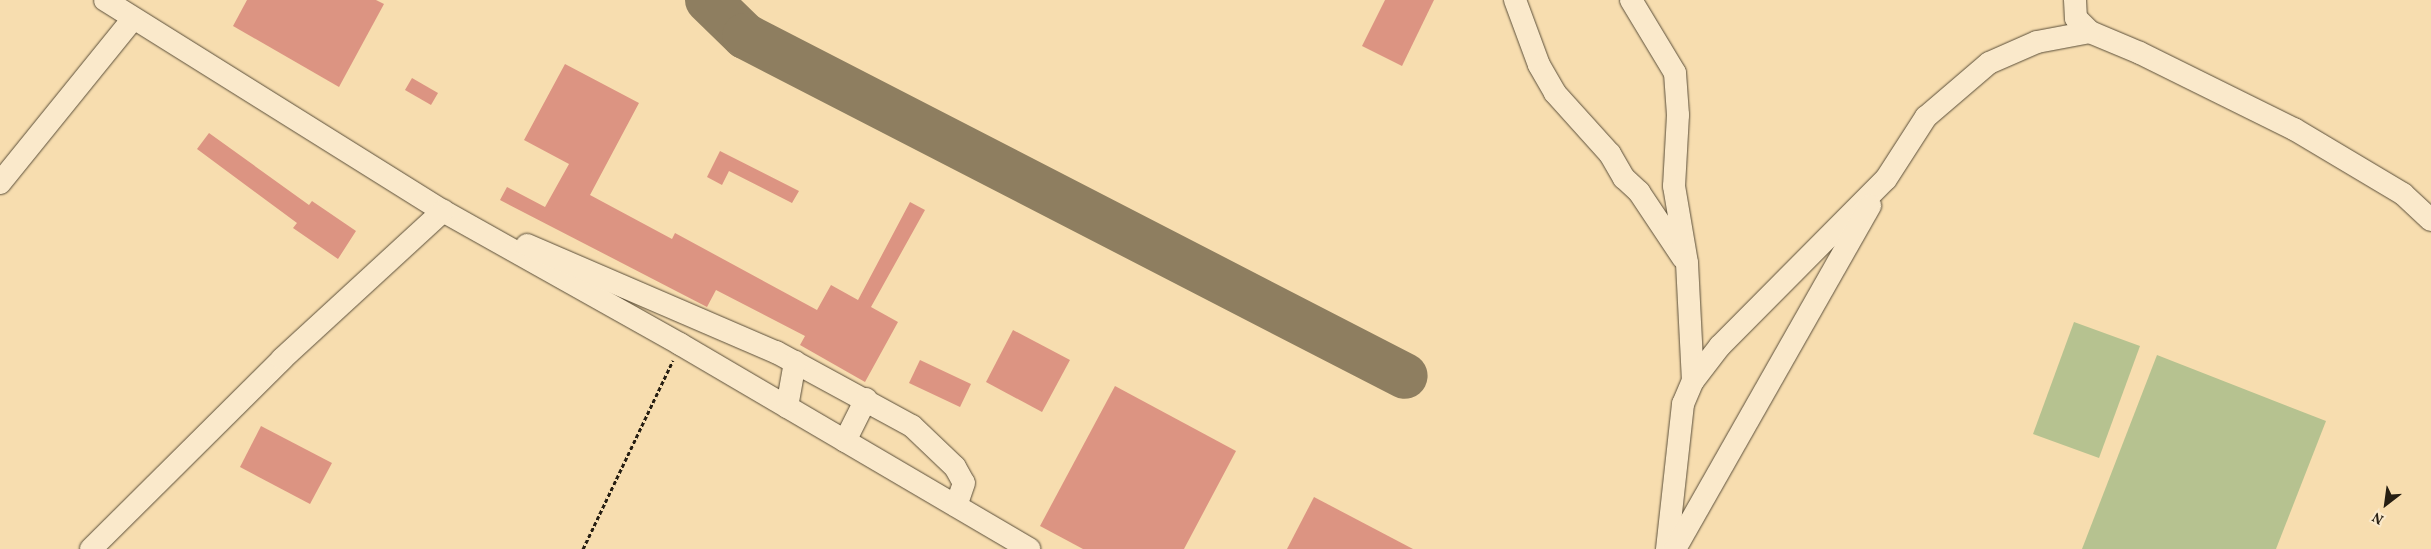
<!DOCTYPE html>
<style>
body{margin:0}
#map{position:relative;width:2431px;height:549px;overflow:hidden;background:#f7ddaf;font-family:Vollkorn,serif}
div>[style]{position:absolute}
.green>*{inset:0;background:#b6c290}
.taxiway>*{height:46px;margin:-23px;padding:0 23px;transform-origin:23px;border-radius:23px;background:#8e7e60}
.building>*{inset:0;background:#dc9482}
.path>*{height:3px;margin-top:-1.5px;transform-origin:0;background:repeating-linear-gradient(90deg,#261e12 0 4px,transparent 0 6.5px)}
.roads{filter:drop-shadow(0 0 1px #5a4e39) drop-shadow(0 0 1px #5a4e39)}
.minor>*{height:22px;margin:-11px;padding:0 11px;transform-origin:11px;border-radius:11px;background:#fae9cb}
span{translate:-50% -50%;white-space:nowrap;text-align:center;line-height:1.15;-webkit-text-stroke:4.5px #fae9cb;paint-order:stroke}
.north{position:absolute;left:2361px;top:479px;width:50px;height:50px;-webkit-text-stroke:4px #fae9cb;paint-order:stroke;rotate:210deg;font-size:14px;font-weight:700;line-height:20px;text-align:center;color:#261e12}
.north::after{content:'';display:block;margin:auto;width:18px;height:22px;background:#261e12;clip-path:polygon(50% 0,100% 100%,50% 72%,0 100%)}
</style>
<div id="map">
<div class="green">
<div style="clip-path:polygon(2074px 322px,2140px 346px,2099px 458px,2033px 434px)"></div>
<div style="clip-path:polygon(2157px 355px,2326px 421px,2276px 549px,2082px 549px)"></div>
</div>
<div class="taxiway">
<div style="left:708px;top:0;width:52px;rotate:44.2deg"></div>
<div style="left:745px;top:36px;width:742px;rotate:27.26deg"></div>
</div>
<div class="building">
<div style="clip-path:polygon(247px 0,376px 0,384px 4px,339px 87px,233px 26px)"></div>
<div style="clip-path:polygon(1385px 0,1434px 0,1402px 66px,1362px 46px)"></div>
<div style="clip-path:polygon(565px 64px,639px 103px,590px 195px,672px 239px,675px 233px,817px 310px,831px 285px,858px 300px,910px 202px,925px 210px,871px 307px,898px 322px,865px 382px,800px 345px,805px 336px,716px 290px,707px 307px,500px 200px,507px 187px,545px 207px,569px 164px,524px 140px)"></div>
<div style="clip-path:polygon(412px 78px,438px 93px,431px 105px,405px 90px)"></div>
<div style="clip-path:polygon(209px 133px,309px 205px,312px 201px,356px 231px,338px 259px,293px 228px,297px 223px,197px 149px)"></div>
<div style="clip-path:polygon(720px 151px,799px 191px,792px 203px,729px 171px,722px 185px,707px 177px)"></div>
<div style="clip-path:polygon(1013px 330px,1070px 360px,1042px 412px,986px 382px)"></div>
<div style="clip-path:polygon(920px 360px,971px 384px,960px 407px,909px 383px)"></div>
<div style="clip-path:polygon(1115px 386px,1236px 451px,1184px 549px,1083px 549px,1040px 526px)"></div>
<div style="clip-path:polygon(261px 426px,332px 463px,310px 504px,240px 467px)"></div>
<div style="clip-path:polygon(1314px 497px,1413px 549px,1287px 549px)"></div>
</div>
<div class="path">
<div style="left:583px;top:549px;width:209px;rotate:-64.5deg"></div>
</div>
<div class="roads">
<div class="minor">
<div style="left:105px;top:0;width:398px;rotate:32deg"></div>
<div style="left:443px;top:211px;width:272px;rotate:29.3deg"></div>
<div style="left:680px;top:344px;width:405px;rotate:30.4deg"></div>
<div style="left:1515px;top:0;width:69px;rotate:69.7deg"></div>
<div style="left:1539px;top:65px;width:32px;rotate:60deg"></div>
<div style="left:1555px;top:93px;width:82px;rotate:48deg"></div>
<div style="left:1610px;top:154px;width:28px;rotate:60deg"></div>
<div style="left:1624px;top:178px;width:21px;rotate:43deg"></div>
<div style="left:1639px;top:192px;width:79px;rotate:56.3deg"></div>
<div style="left:1631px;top:0;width:85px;rotate:58.9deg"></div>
<div style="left:1675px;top:73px;width:42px;rotate:85.9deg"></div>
<div style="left:1678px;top:115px;width:71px;rotate:93.2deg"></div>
<div style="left:1674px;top:186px;width:78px;rotate:80.4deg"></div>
<div style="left:1687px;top:263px;width:118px;rotate:87.1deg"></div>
<div style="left:2075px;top:0;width:18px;rotate:87deg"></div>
<div style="left:2076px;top:18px;width:20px;rotate:45deg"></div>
<div style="left:2090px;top:32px;width:54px;rotate:22.8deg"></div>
<div style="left:2140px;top:53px;width:172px;rotate:26.3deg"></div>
<div style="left:2294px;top:129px;width:127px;rotate:30.8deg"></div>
<div style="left:2403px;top:194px;width:38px;rotate:43deg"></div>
<div style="left:0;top:183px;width:211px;rotate:-51deg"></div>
<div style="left:527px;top:245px;width:271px;rotate:23.3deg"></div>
<div style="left:776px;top:352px;width:155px;rotate:28.6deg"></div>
<div style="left:912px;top:426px;width:59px;rotate:43.6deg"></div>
<div style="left:955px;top:467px;width:18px;rotate:61deg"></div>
<div style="left:964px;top:483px;width:24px;rotate:109deg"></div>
<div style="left:787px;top:407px;width:46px;rotate:-79.9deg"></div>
<div style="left:845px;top:441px;width:47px;rotate:-63.4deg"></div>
<div style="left:91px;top:549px;width:269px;rotate:-44.8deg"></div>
<div style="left:282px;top:359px;width:219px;rotate:-42.6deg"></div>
<div style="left:1667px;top:549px;width:146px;rotate:-83.7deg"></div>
<div style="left:1683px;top:404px;width:25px;rotate:-67deg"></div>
<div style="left:1693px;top:381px;width:44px;rotate:-52.4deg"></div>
<div style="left:1720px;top:346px;width:235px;rotate:-45.2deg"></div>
<div style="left:1886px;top:179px;width:74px;rotate:-57.2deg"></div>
<div style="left:1926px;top:117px;width:83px;rotate:-40.6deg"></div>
<div style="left:1989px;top:63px;width:52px;rotate:-23.6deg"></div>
<div style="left:2037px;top:42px;width:54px;rotate:-10.7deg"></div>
<div style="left:1675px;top:549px;width:395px;rotate:-60.4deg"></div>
</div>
</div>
<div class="north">N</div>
</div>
